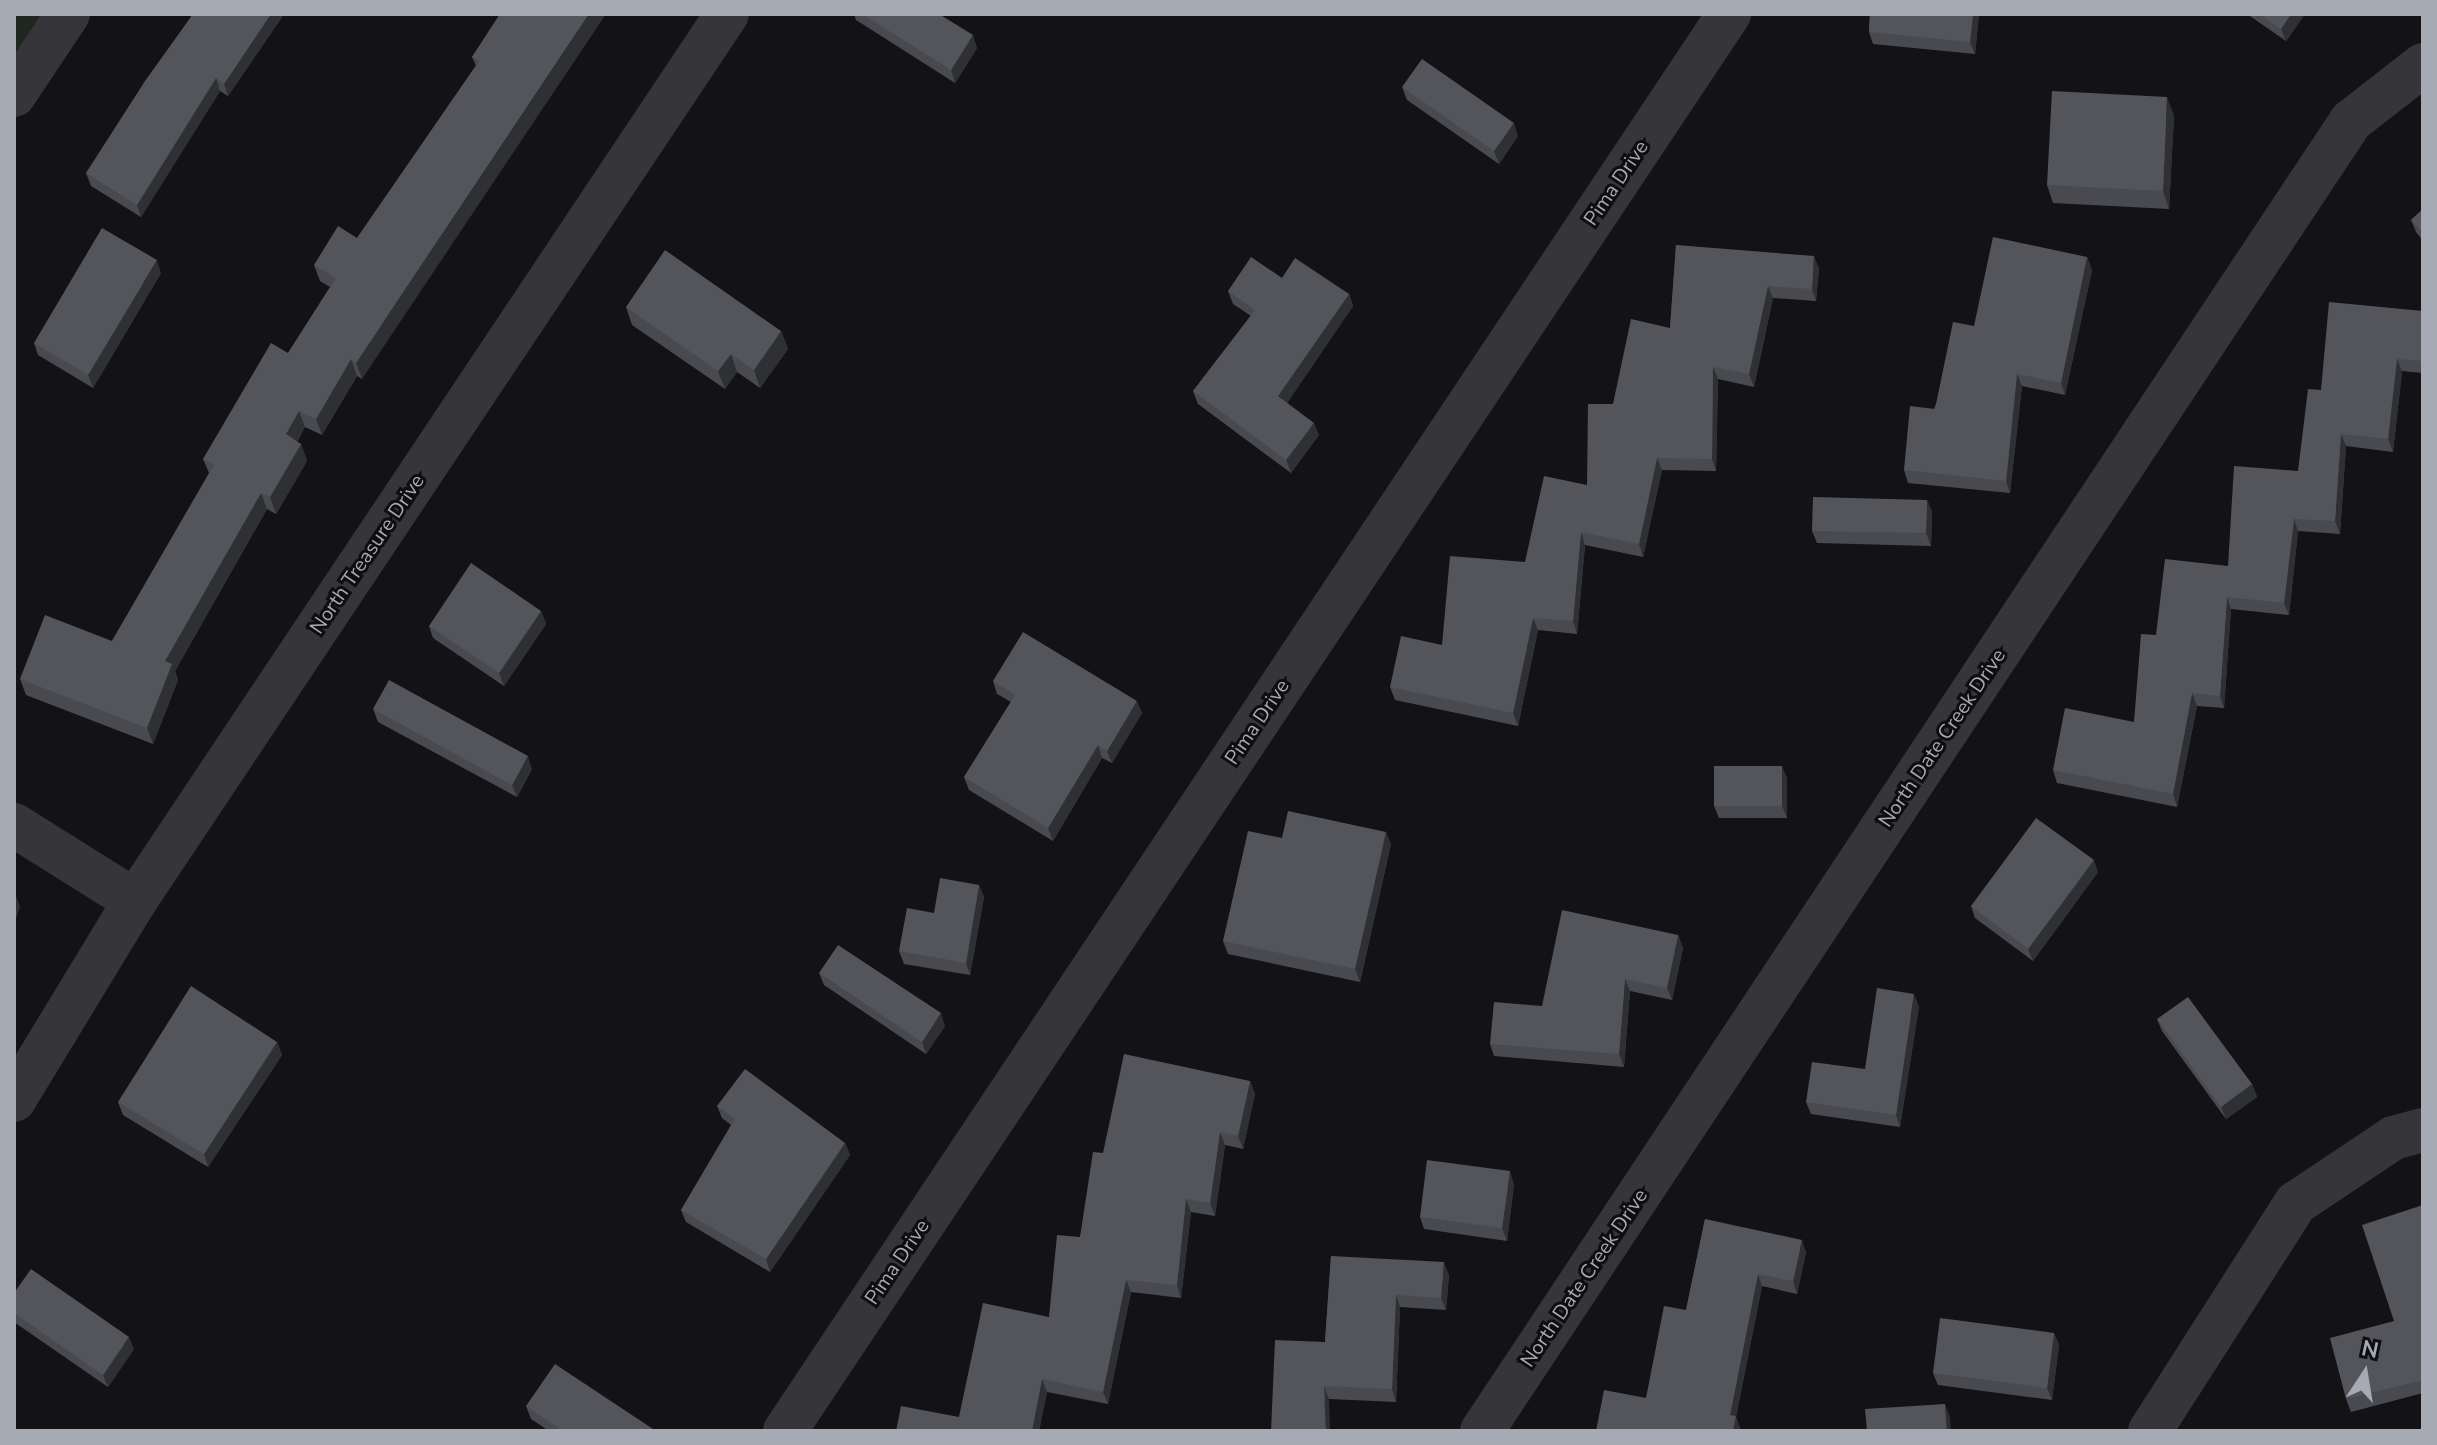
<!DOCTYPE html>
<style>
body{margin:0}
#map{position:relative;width:2437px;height:1445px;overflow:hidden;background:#131315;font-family:"Nunito Sans",sans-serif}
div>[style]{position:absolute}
.green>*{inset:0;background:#202721}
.minor>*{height:44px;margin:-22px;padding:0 22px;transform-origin:22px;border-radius:22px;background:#35353a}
.wall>*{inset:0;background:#494a50}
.shaded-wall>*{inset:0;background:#2f3034}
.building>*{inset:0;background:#53555a}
span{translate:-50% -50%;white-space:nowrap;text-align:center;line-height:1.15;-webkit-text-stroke:6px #0e0e10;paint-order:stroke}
.street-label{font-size:20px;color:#a6aab4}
.frame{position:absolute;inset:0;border:16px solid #a6aab4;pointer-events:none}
.north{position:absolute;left:2325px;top:1333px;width:80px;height:80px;-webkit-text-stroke:6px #0e0e10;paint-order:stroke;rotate:12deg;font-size:22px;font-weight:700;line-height:32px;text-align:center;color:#a6aab4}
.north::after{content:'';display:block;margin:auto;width:28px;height:36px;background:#a6aab4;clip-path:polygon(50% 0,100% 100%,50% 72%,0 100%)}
</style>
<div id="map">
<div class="green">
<div style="clip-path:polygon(14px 14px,68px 14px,14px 95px)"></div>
</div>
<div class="minor">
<div style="left:14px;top:95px;width:97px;rotate:-56.3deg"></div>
<div style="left:14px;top:825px;width:143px;rotate:32.1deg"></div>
<div style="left:14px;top:1100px;width:233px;rotate:-58.7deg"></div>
<div style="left:135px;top:901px;width:1066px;rotate:-56.28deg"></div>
<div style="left:785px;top:1431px;width:1703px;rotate:-56.33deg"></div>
<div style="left:1482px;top:1431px;width:1572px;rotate:-56.44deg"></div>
<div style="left:2351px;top:121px;width:91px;rotate:-37.9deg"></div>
<div style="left:2150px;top:1431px;width:271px;rotate:-57.4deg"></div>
<div style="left:2296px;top:1203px;width:117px;rotate:-33.8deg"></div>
<div style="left:2393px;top:1138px;width:31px;rotate:-15deg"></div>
</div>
<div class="wall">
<div style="clip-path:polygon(193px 14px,284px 14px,228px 96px,220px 91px,141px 217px,91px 186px,86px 173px)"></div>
<div style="clip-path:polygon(500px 14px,362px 379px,357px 376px,322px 435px,305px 427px,297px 442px,301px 444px,307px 461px,276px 514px,267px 509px,175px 671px,178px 680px,153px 744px,26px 695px,20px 679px,112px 641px,209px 473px,203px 459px,288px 353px,330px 287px,320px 281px,314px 265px,357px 238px,476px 66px,472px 57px)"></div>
<div style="clip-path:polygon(854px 14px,939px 14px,977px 48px,955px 83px,856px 20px)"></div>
<div style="clip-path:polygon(1870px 14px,1979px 14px,1975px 54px,1873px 44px,1869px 32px)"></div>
<div style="clip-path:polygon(2247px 14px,2305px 14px,2286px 41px)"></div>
<div style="clip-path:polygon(1402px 87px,1518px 136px,1499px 164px,1407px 100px)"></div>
<div style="clip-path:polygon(2174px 115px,2169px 209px,2053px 203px,2047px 185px)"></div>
<div style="clip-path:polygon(2423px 209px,2423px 241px,2416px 232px,2411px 220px)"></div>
<div style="clip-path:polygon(1676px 245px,1819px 268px,1816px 301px,1773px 298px,1754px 387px,1718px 379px,1716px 471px,1662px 470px,1643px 557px,1585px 545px,1577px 634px,1538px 630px,1518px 726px,1395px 700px,1390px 687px,1442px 645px,1525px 562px,1587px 485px,1613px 404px,1670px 328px)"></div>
<div style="clip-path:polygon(2087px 257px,2092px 270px,2065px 395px,2022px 386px,2010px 493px,1908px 483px,1904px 470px,1974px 326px)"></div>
<div style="clip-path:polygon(161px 273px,93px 388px,38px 355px,34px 343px)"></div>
<div style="clip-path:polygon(1282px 278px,1349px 294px,1353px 306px,1287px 403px,1319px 435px,1291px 473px,1198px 404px,1193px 391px,1251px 316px,1233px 304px,1228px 291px)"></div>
<div style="clip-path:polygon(626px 307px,781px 331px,788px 349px,760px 388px,737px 372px,725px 389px,632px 325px)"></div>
<div style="clip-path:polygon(2423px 311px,2423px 373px,2402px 371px,2393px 452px,2346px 446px,2340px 534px,2298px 531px,2289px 615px,2231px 609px,2224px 708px,2197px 706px,2177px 807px,2057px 783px,2053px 770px,2134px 722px,2156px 635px,2228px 566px,2298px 471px,2321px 390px)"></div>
<div style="clip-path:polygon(1927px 500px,1932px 512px,1931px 546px,1817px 543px,1812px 531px)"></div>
<div style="clip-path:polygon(541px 611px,546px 624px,504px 686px,433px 638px,429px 626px)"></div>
<div style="clip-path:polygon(993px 681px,1142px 713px,1112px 763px,1102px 758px,1053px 841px,969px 790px,964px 777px,1011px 702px,997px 694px)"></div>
<div style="clip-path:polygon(373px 709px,532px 769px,517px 797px,378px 722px)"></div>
<div style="clip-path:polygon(1787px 778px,1787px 818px,1719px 818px,1714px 806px)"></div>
<div style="clip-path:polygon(1282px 838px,1391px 844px,1360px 982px,1228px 954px,1223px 941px)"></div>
<div style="clip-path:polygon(2098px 872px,2033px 961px,1975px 918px,1971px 906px)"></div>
<div style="clip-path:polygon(979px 885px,984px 897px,970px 975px,904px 964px,899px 951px,934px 913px)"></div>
<div style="clip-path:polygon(1678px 935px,1683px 948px,1672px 1000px,1630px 991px,1624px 1067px,1494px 1056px,1490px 1044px,1542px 1006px)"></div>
<div style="clip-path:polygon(819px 973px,945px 1026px,926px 1054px,824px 985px)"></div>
<div style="clip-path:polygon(1919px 1006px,1900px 1127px,1811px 1114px,1806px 1102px,1865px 1069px)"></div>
<div style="clip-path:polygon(2157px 1019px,2252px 1084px,2257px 1097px,2226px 1119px,2162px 1031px)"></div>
<div style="clip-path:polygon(277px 1042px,282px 1055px,208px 1167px,123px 1115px,118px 1102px)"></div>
<div style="clip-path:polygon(1250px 1081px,1255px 1094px,1243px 1149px,1225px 1145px,1215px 1216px,1191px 1212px,1181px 1298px,1131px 1292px,1108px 1404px,1047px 1392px,1039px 1431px,896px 1431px,959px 1417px,1049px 1317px,1080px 1237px,1103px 1153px)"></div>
<div style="clip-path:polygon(717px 1106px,845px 1143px,850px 1155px,770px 1272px,686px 1222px,681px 1210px,731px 1125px,722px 1118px)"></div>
<div style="clip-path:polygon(1514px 1184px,1507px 1241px,1424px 1229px,1420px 1217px)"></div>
<div style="clip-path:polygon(2423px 1205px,2423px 1393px,2351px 1412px,2346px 1399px,2394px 1321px)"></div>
<div style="clip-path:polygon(1705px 1219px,1806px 1252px,1797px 1294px,1762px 1286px,1736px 1417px,1740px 1428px,1740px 1431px,1596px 1431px,1646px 1398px,1686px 1310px)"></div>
<div style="clip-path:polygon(1331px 1256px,1449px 1275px,1446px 1310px,1400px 1307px,1396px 1402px,1329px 1399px,1271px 1431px,1325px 1342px)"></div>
<div style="clip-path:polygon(14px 1293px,134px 1349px,108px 1387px,14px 1322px)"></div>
<div style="clip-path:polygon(2054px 1333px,2059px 1345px,2052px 1400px,1938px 1385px,1933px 1373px)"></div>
<div style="clip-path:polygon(526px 1406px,656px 1431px,549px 1431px,531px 1419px)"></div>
</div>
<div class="shaded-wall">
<div style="clip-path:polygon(271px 14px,284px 14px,228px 96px,224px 84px)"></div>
<div style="clip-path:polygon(589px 14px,606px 14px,362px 379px,356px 363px)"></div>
<div style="clip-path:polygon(1973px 14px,1979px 14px,1975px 54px,1970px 42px)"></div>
<div style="clip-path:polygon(2291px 14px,2305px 14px,2286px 41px,2281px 29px)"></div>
<div style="clip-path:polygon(973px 35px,977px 48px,955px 83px,951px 70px)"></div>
<div style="clip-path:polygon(216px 78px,220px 91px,141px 217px,137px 205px)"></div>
<div style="clip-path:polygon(2167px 97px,2174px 115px,2169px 209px,2163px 191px)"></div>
<div style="clip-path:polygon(1514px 123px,1518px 136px,1499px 164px,1494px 151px)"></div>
<div style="clip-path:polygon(1814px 256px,1819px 268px,1816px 301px,1812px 289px)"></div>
<div style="clip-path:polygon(2087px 257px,2092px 270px,2065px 395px,2061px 383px)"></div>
<div style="clip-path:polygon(157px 260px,161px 273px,93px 388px,88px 375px)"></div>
<div style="clip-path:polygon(1768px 286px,1773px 298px,1754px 387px,1749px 374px)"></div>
<div style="clip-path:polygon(1349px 294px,1353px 306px,1283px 409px,1278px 396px)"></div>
<div style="clip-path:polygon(781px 331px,788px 349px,760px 388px,754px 370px)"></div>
<div style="clip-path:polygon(731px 354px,737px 372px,725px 389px,718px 371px)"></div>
<div style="clip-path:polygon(351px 359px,357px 376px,322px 435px,316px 419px)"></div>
<div style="clip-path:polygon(2397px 359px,2402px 371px,2393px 452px,2388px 439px)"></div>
<div style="clip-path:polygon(1713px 367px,1718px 379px,1716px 471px,1712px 459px)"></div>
<div style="clip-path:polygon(2017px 374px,2022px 386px,2010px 493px,2006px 481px)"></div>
<div style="clip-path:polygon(299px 411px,305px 427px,292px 450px,286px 434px)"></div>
<div style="clip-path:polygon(1314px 423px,1319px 435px,1291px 473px,1286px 460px)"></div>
<div style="clip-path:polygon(2341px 434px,2346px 446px,2340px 534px,2335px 521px)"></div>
<div style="clip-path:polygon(301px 444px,307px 461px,276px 514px,270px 497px)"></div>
<div style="clip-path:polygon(1657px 458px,1662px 470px,1643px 557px,1639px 544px)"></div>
<div style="clip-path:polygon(261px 493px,267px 509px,175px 671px,178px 680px,153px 744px,147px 728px,165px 661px)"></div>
<div style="clip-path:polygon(1927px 500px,1932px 512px,1931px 546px,1926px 533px)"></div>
<div style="clip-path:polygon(2294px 519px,2298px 531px,2289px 615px,2284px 603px)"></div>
<div style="clip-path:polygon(1581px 532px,1585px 545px,1577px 634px,1573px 621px)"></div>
<div style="clip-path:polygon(2227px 597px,2231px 609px,2224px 708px,2220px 696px)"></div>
<div style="clip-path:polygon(541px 611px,546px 624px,504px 686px,499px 673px)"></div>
<div style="clip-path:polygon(1533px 618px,1538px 630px,1518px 726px,1513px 713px)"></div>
<div style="clip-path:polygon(2192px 693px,2197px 706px,2177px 807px,2173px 794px)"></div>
<div style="clip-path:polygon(1137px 701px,1142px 713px,1112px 763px,1107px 751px)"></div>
<div style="clip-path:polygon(1098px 745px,1102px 758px,1053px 841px,1048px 828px)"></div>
<div style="clip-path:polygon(528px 756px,532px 769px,517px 797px,512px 785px)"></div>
<div style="clip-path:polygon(1782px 766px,1787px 778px,1787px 818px,1782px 806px)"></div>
<div style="clip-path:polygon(1386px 832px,1391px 844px,1360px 982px,1355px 969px)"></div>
<div style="clip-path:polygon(2094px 860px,2098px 872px,2033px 961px,2028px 949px)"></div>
<div style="clip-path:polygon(979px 885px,984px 897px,970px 975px,966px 963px)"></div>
<div style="clip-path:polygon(14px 890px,20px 907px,14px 925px)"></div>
<div style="clip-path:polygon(1678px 935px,1683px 948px,1672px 1000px,1667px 988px)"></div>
<div style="clip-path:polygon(1625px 979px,1630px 991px,1624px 1067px,1619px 1054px)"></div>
<div style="clip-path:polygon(1914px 994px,1919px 1006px,1900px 1127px,1896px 1115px)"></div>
<div style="clip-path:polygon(941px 1013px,945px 1026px,926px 1054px,922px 1042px)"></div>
<div style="clip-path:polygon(277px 1042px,282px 1055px,208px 1167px,204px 1154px)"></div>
<div style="clip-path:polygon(1250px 1081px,1255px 1094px,1243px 1149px,1238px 1136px)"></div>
<div style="clip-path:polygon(2252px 1084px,2257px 1097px,2226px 1119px,2221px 1107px)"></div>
<div style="clip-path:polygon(1220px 1132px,1225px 1145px,1215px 1216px,1210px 1203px)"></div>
<div style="clip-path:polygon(845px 1143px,850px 1155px,770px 1272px,766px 1259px)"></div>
<div style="clip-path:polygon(1510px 1171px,1514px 1184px,1507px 1241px,1502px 1228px)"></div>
<div style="clip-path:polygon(1186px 1199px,1191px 1212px,1181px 1298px,1177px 1285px)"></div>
<div style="clip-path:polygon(1802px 1240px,1806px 1252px,1797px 1294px,1793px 1281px)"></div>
<div style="clip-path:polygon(1444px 1262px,1449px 1275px,1446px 1310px,1441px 1298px)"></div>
<div style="clip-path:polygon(1758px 1274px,1762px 1286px,1736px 1417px,1740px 1428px,1740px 1431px,1733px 1431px,1730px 1415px)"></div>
<div style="clip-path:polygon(1126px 1280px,1131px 1292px,1108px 1404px,1103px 1392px)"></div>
<div style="clip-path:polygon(1396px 1295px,1400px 1307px,1396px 1402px,1392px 1389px)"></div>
<div style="clip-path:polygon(2054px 1333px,2059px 1345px,2052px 1400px,2047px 1388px)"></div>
<div style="clip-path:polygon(129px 1337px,134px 1349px,108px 1387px,103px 1375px)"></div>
<div style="clip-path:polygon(1042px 1379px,1047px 1392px,1039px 1431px,1032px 1431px)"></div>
<div style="clip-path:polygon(1324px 1386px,1329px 1399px,1330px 1431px,1326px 1431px)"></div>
<div style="clip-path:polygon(1945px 1404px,1950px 1417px,1951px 1431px,1947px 1431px)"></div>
</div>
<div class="building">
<div style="clip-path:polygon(193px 14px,271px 14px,224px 84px,216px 78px,137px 205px,86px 173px,145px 81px)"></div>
<div style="clip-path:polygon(500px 14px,589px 14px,356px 363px,351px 359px,316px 419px,299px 411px,286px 434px,301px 444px,270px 497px,261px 493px,165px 661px,172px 664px,147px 728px,20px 679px,45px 615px,112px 641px,214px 465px,203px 459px,271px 343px,288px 353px,336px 278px,314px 265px,338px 226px,357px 238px,479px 61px,472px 57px)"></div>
<div style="clip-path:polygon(862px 14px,939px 14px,973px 35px,951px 70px)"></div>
<div style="clip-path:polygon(1870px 14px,1973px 14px,1970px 42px,1869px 32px)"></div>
<div style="clip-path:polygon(2260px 14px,2291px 14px,2281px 29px)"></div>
<div style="clip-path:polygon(1422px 59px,1514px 123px,1494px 151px,1402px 87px)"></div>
<div style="clip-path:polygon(2052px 91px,2167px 97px,2163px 191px,2047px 185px)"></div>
<div style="clip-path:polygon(2423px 209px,2423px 233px,2411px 220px)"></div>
<div style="clip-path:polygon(102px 228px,157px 260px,88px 375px,34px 343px)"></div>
<div style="clip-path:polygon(1993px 237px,2087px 257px,2061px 383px,2017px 374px,2006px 481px,1904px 470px,1910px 406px,1935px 409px,1953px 322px,1974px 326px)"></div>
<div style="clip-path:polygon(1676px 245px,1814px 256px,1812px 289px,1768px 286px,1749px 374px,1713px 367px,1712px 459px,1657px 458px,1639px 544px,1581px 532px,1573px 621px,1533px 618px,1513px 713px,1390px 687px,1401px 636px,1442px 645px,1450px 556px,1525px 562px,1544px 476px,1587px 485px,1588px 404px,1613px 404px,1631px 319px,1670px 328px)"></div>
<div style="clip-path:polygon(665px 250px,781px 331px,754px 370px,731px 354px,718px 371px,626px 307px)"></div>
<div style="clip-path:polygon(1251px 257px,1282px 278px,1295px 258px,1349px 294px,1278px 396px,1314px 423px,1286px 460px,1193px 391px,1255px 310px,1228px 291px)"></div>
<div style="clip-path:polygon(2329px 302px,2423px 311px,2423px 361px,2397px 359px,2388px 439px,2341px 434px,2335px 521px,2294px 519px,2284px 603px,2227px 597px,2220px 696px,2192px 693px,2173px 794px,2053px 770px,2065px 708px,2134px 722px,2141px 634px,2156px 635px,2165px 559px,2228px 566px,2234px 466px,2298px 471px,2308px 389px,2321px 390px)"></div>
<div style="clip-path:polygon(1813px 497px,1927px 500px,1926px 533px,1812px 531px)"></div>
<div style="clip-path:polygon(471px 563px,541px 611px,499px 673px,429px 626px)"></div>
<div style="clip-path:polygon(1023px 632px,1137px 701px,1107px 751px,1098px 745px,1048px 828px,964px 777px,1015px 695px,993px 681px)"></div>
<div style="clip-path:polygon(389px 680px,528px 756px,512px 785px,373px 709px)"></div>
<div style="clip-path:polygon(1714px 766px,1782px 766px,1782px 806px,1714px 806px)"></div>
<div style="clip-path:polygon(1288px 811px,1386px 832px,1355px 969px,1223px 941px,1248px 831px,1282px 838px)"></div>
<div style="clip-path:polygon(2036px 818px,2094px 860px,2028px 949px,1971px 906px)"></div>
<div style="clip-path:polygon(940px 878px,979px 885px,966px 963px,899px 951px,907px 908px,934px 913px)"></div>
<div style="clip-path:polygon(1562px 910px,1678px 935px,1667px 988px,1625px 979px,1619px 1054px,1490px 1044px,1494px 1002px,1542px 1006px)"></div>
<div style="clip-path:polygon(838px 945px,941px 1013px,922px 1042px,819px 973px)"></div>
<div style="clip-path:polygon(191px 986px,277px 1042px,204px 1154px,118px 1102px)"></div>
<div style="clip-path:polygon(1877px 988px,1914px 994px,1896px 1115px,1806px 1102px,1812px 1062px,1865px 1069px)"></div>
<div style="clip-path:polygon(2188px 997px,2252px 1084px,2221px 1107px,2157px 1019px)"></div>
<div style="clip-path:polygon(1124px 1054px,1250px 1081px,1238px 1136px,1220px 1132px,1210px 1203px,1186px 1199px,1177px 1285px,1126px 1280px,1103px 1392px,1042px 1379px,1032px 1431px,896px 1431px,901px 1406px,959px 1417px,983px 1303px,1049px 1317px,1057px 1235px,1080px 1237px,1093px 1152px,1103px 1153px)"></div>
<div style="clip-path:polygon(745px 1069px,845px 1143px,766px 1259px,681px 1210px,735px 1119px,717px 1106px)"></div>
<div style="clip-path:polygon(1427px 1160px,1510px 1171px,1502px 1228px,1420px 1217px)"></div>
<div style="clip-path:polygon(2423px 1205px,2423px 1380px,2346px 1399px,2330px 1338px,2394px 1321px,2362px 1225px)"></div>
<div style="clip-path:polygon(1705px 1219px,1802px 1240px,1793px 1281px,1758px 1274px,1730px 1415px,1736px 1416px,1733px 1431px,1596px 1431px,1604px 1390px,1646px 1398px,1664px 1306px,1686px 1310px)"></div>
<div style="clip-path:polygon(1331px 1256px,1444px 1262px,1441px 1298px,1396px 1295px,1392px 1389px,1324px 1386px,1326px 1431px,1271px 1431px,1275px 1340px,1325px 1342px)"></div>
<div style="clip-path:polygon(31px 1269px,129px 1337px,103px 1375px,14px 1313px,14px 1293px)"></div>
<div style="clip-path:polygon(1940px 1318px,2054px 1333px,2047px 1388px,1933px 1373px)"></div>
<div style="clip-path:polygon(555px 1364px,656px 1431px,563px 1431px,526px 1406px)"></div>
<div style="clip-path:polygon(1945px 1404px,1947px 1431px,1867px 1431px,1865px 1409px)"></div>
</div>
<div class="street-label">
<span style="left:1616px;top:183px;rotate:-56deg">Pima Drive</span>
<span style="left:367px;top:554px;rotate:-56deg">North Treasure Drive</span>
<span style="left:1257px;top:722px;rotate:-56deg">Pima Drive</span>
<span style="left:1942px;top:738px;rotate:-56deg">North Date Creek Drive</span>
<span style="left:897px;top:1262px;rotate:-56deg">Pima Drive</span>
<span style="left:1584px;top:1278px;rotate:-56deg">North Date Creek Drive</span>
</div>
<div class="frame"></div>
<div class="north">N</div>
</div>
